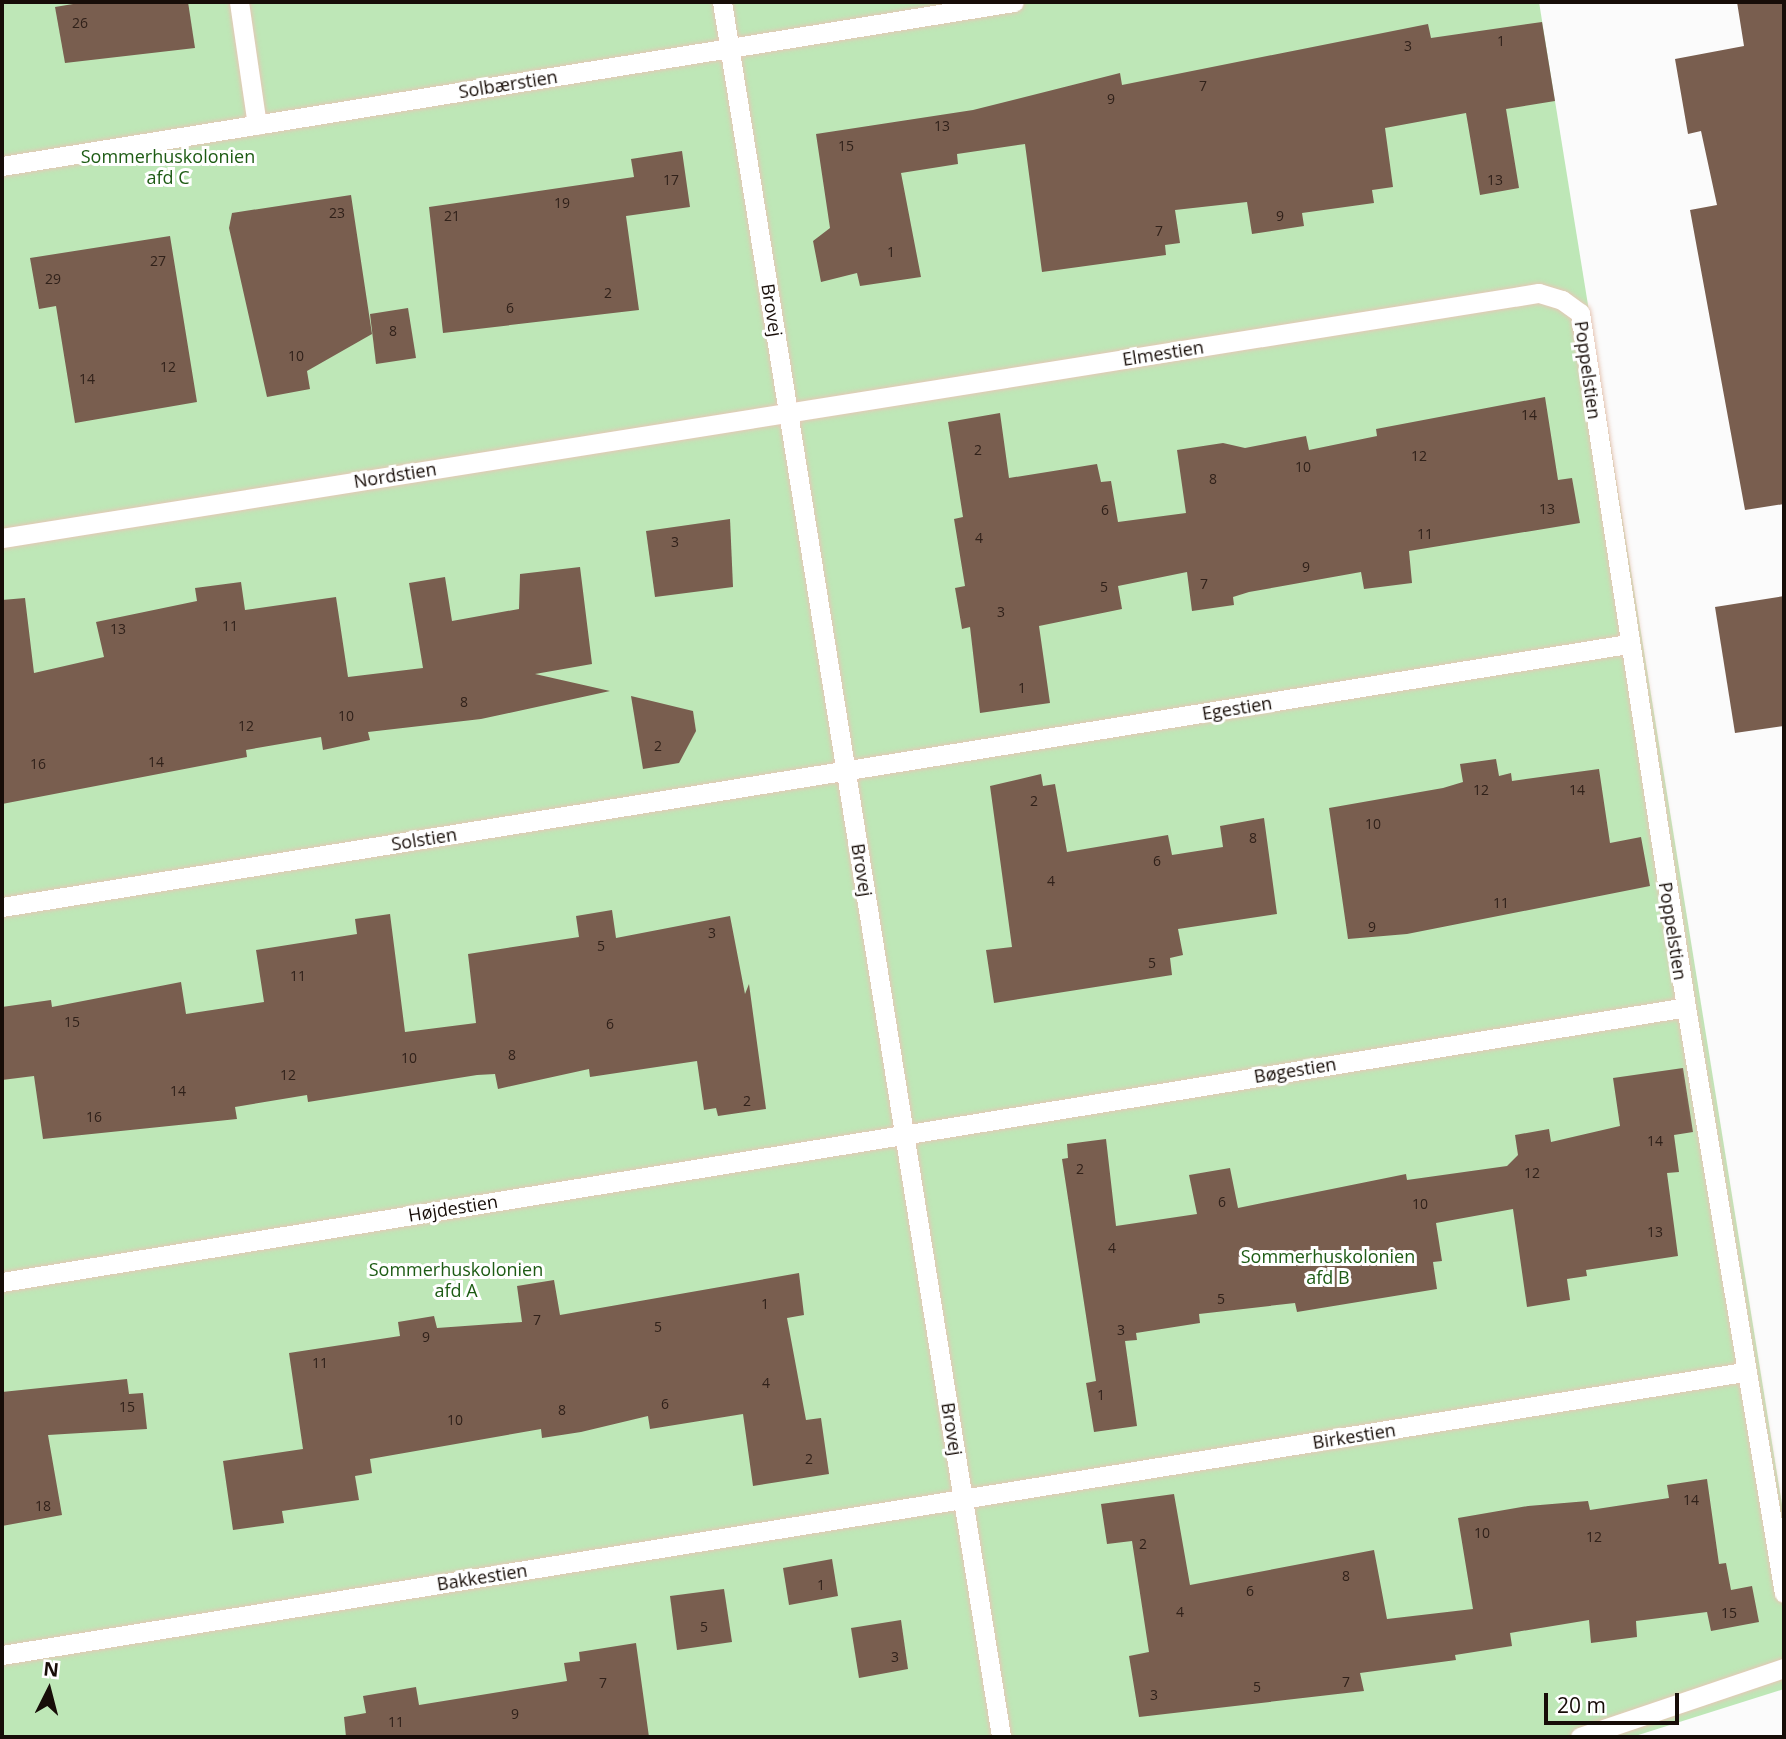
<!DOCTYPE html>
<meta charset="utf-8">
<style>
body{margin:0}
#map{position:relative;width:1786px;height:1739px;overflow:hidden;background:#fbfbfb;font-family:"Open Sans",sans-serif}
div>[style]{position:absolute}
.green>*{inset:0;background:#bee7b7}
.building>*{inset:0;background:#795e4f}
.roads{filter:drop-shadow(0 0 2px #e6c7b6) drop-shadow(0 0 2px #e6c7b6)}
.service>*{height:19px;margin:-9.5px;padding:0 9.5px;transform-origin:9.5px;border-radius:9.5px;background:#fff}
span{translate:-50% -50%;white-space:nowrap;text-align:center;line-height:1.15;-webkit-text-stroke:6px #fff;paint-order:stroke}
.number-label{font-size:14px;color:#30211a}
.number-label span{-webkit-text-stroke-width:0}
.street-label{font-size:18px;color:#170d08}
.park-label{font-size:18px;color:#1d5b14}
.frame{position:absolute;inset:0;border:4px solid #170d08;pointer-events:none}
.north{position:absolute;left:14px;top:1655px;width:70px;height:70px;-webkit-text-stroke:5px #fff;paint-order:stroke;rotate:6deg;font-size:19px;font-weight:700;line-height:28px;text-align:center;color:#170d08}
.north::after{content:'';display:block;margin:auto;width:24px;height:32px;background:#170d08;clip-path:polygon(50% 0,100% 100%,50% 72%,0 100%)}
.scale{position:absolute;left:1544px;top:1693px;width:135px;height:32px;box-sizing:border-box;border:4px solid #170d08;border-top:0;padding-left:9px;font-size:21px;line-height:24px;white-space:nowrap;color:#170d08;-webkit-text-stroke:5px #fff;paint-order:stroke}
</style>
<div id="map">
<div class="green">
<div style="clip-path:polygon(2px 2px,1539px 2px,1784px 1517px,1784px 1689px,1632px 1737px,2px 1737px)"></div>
</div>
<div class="building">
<div style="clip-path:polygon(85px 2px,188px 2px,195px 48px,65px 63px,55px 7px)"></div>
<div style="clip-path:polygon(1737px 2px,1784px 2px,1784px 504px,1745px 510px,1690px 210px,1717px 205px,1701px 131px,1688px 134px,1675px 59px,1744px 46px)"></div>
<div style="clip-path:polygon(1542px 22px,1555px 101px,1506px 109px,1519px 188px,1480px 195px,1466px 113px,1385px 128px,1393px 187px,1372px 190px,1374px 203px,1302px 213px,1304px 226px,1252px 234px,1247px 202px,1175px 210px,1180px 243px,1165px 245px,1166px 255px,1042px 272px,1025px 144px,957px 154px,958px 164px,901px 173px,921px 277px,860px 286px,857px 273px,821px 282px,813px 241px,830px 228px,816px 134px,973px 110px,1120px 73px,1122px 85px,1428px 24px,1431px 38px)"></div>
<div style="clip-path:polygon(682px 151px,690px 207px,626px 216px,639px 310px,443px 333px,429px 207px,634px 177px,631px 159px)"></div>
<div style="clip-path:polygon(351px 195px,372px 334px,307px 371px,310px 389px,267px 397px,229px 228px,232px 213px)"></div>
<div style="clip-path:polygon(170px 236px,197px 402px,75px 423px,56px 306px,39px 309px,30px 258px)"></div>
<div style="clip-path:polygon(408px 308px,416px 358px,376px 364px,370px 314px)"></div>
<div style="clip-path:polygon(1545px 397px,1558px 480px,1572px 478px,1580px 523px,1409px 551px,1412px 583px,1364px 589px,1361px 572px,1249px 592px,1233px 597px,1234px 605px,1192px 611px,1187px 572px,1118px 586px,1122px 609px,1039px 626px,1050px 703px,980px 713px,970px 627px,962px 629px,955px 588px,965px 586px,954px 519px,963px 517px,948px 422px,1000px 413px,1009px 478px,1097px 464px,1101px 482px,1111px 481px,1118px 522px,1186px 513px,1177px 450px,1223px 443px,1245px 448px,1306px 436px,1309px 450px,1377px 436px,1376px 429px)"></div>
<div style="clip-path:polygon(730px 519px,733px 587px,655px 597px,646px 531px)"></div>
<div style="clip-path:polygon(580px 567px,592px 664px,535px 674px,610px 691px,481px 719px,368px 732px,370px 740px,323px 750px,321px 737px,246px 750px,247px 757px,2px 804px,2px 600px,25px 598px,34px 673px,104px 657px,96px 622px,197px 601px,195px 588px,241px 582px,245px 610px,336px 597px,348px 677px,423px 668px,409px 583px,445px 577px,452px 621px,519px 609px,520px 574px)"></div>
<div style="clip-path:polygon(1784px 596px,1784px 726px,1735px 733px,1715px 607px)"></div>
<div style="clip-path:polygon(631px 696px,693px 711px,696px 731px,679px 763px,643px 769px)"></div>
<div style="clip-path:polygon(1496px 759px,1499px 776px,1511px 773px,1512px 781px,1599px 769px,1610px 843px,1641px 837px,1650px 886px,1407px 934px,1348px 939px,1329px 808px,1443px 788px,1463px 782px,1460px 764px)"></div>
<div style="clip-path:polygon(1041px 774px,1043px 786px,1055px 784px,1067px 852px,1168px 835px,1172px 855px,1223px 847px,1220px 826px,1264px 818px,1277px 914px,1178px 929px,1183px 955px,1170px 958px,1172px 975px,994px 1003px,986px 950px,1012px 947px,990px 786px)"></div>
<div style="clip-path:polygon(612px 910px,616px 938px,730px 916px,745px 994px,749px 984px,766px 1109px,718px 1116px,716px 1108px,704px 1110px,697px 1061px,590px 1077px,589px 1069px,498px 1089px,495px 1074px,477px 1075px,308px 1102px,307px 1095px,235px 1107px,237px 1119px,43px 1139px,34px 1076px,2px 1080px,2px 1007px,51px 1000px,52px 1007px,181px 982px,186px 1014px,264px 1002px,256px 950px,357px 934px,355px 919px,390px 914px,405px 1032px,476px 1023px,468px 954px,579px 937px,576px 916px)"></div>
<div style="clip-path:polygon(1683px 1068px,1693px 1132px,1674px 1135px,1679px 1172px,1667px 1173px,1678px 1256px,1586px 1270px,1587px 1276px,1567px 1279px,1570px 1300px,1527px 1307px,1513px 1209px,1436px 1223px,1442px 1261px,1433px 1262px,1437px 1289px,1297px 1312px,1295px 1303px,1199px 1314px,1200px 1323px,1136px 1333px,1137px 1340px,1125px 1341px,1137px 1426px,1094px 1432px,1086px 1383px,1096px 1381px,1062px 1159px,1068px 1158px,1067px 1144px,1106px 1139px,1116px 1226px,1197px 1214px,1189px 1175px,1230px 1168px,1238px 1208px,1406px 1174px,1407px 1180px,1507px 1166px,1518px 1155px,1515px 1135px,1549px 1129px,1551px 1142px,1620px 1126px,1613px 1078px)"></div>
<div style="clip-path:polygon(799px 1273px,804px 1315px,787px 1318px,806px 1420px,821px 1418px,829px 1474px,753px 1486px,743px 1414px,650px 1429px,648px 1416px,581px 1432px,542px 1438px,541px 1429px,370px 1459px,372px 1473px,355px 1476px,359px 1500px,282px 1511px,284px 1523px,233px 1530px,223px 1461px,303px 1449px,289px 1353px,400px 1336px,398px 1322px,434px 1316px,437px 1328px,522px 1322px,517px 1286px,554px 1280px,560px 1315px)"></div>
<div style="clip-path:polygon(127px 1379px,129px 1394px,143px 1393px,147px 1429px,48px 1435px,62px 1515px,2px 1526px,2px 1392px)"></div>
<div style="clip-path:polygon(1707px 1479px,1719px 1564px,1726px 1563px,1731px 1590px,1752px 1586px,1759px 1622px,1711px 1631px,1707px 1612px,1636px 1621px,1637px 1637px,1591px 1643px,1589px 1620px,1510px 1633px,1512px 1646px,1455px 1655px,1456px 1660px,1360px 1673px,1364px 1691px,1139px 1717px,1129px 1656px,1149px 1652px,1132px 1541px,1107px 1544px,1101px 1504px,1174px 1494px,1190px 1585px,1374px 1550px,1387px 1619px,1473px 1609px,1458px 1518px,1528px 1506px,1588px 1501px,1590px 1510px,1669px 1498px,1667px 1485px)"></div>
<div style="clip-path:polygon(832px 1559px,838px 1596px,789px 1605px,783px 1568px)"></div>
<div style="clip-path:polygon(724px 1589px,732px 1642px,677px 1650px,670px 1596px)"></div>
<div style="clip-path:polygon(901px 1620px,908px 1669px,859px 1678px,851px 1628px)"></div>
<div style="clip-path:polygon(636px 1643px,649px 1737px,346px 1737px,344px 1717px,366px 1713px,363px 1696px,416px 1687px,419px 1705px,567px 1681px,564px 1663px,580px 1661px,579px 1652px)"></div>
</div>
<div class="roads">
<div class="service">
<div style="left:239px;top:2px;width:124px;rotate:81.7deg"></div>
<div style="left:722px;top:2px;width:1757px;rotate:80.86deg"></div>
<div style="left:2px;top:166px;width:1025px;rotate:-9.21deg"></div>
<div style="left:2px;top:538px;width:1556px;rotate:-9.06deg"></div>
<div style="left:1539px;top:293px;width:24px;rotate:17deg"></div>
<div style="left:1562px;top:300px;width:22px;rotate:36deg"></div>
<div style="left:1580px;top:313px;width:702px;rotate:81.32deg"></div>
<div style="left:1686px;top:1007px;width:594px;rotate:80.51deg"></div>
<div style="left:2px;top:907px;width:1647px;rotate:-9.19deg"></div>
<div style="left:2px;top:1282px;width:1706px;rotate:-9.27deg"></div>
<div style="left:2px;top:1655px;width:1765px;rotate:-9.23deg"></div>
<div style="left:1580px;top:1737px;width:215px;rotate:-18.7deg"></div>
</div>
</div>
<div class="number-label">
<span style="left:80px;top:23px">26</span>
<span style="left:1501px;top:41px">1</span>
<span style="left:1408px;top:46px">3</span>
<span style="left:1203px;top:86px">7</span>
<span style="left:1111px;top:99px">9</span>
<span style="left:942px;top:126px">13</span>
<span style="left:846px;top:146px">15</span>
<span style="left:671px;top:180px">17</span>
<span style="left:1495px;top:180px">13</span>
<span style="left:562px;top:203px">19</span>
<span style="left:337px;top:213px">23</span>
<span style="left:452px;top:216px">21</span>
<span style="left:1280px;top:216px">9</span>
<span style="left:1159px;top:231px">7</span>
<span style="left:891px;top:252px">1</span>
<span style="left:158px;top:261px">27</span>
<span style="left:53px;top:279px">29</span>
<span style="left:608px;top:293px">2</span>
<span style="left:510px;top:308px">6</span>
<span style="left:393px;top:331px">8</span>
<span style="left:296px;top:356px">10</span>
<span style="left:168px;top:367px">12</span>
<span style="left:87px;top:379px">14</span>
<span style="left:1529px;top:415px">14</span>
<span style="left:978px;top:450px">2</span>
<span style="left:1419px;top:456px">12</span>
<span style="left:1303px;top:467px">10</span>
<span style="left:1213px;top:479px">8</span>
<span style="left:1547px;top:509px">13</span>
<span style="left:1105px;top:510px">6</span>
<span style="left:1425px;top:534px">11</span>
<span style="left:979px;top:538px">4</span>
<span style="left:675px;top:542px">3</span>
<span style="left:1306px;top:567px">9</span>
<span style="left:1204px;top:584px">7</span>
<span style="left:1104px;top:587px">5</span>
<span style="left:1001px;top:612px">3</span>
<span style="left:230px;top:626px">11</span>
<span style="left:118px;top:629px">13</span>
<span style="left:1022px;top:688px">1</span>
<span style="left:464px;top:702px">8</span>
<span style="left:346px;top:716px">10</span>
<span style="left:246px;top:726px">12</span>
<span style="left:658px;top:746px">2</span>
<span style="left:156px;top:762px">14</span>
<span style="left:38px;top:764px">16</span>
<span style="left:1481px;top:790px">12</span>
<span style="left:1577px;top:790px">14</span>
<span style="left:1034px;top:801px">2</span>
<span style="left:1373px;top:824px">10</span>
<span style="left:1253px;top:838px">8</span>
<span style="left:1157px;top:861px">6</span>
<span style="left:1051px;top:881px">4</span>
<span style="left:1501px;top:903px">11</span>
<span style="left:1372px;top:927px">9</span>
<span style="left:712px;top:933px">3</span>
<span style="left:601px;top:946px">5</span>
<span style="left:1152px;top:963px">5</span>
<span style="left:298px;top:976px">11</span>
<span style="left:72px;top:1022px">15</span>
<span style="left:610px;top:1024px">6</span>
<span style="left:512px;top:1055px">8</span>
<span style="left:409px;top:1058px">10</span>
<span style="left:288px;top:1075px">12</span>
<span style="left:178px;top:1091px">14</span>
<span style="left:747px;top:1101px">2</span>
<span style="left:94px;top:1117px">16</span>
<span style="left:1655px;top:1141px">14</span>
<span style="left:1080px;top:1169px">2</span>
<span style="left:1532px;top:1173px">12</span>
<span style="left:1222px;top:1202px">6</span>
<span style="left:1420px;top:1204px">10</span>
<span style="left:1655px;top:1232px">13</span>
<span style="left:1112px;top:1248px">4</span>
<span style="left:1221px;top:1299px">5</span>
<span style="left:765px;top:1304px">1</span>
<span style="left:537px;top:1320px">7</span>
<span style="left:658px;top:1327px">5</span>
<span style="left:1121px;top:1330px">3</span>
<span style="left:426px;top:1337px">9</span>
<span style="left:320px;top:1363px">11</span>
<span style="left:766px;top:1383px">4</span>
<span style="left:1101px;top:1395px">1</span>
<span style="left:665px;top:1404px">6</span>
<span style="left:127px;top:1407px">15</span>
<span style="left:562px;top:1410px">8</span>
<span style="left:455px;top:1420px">10</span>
<span style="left:809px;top:1459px">2</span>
<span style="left:1691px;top:1500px">14</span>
<span style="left:43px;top:1506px">18</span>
<span style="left:1482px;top:1533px">10</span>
<span style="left:1594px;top:1537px">12</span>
<span style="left:1143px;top:1544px">2</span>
<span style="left:1346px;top:1576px">8</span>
<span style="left:821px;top:1585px">1</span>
<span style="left:1250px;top:1591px">6</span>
<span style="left:1180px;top:1612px">4</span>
<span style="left:1729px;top:1613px">15</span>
<span style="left:704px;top:1627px">5</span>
<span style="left:895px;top:1657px">3</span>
<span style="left:1346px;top:1682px">7</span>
<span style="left:603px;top:1683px">7</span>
<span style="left:1257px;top:1687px">5</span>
<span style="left:1154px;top:1695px">3</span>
<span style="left:515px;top:1714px">9</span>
<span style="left:396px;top:1722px">11</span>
</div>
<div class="street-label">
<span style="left:508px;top:84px;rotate:-9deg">Solbærstien</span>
<span style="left:772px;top:310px;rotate:81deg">Brovej</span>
<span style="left:1163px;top:353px;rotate:-9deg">Elmestien</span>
<span style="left:1588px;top:370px;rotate:82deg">Poppelstien</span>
<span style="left:395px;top:475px;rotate:-9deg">Nordstien</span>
<span style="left:1237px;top:708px;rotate:-9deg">Egestien</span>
<span style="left:424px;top:839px;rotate:-9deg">Solstien</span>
<span style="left:862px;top:870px;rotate:81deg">Brovej</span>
<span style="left:1673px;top:931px;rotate:81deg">Poppelstien</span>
<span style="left:1295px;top:1070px;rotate:-9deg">Bøgestien</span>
<span style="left:453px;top:1208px;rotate:-9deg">Højdestien</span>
<span style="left:952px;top:1429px;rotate:81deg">Brovej</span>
<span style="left:1354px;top:1436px;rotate:-9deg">Birkestien</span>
<span style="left:482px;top:1577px;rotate:-9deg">Bakkestien</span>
</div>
<div class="park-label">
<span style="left:168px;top:167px">Sommerhuskolonien<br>afd C</span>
<span style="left:1328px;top:1267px">Sommerhuskolonien<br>afd B</span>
<span style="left:456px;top:1280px">Sommerhuskolonien<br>afd A</span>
</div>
<div class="frame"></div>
<div class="north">N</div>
<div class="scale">20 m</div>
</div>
